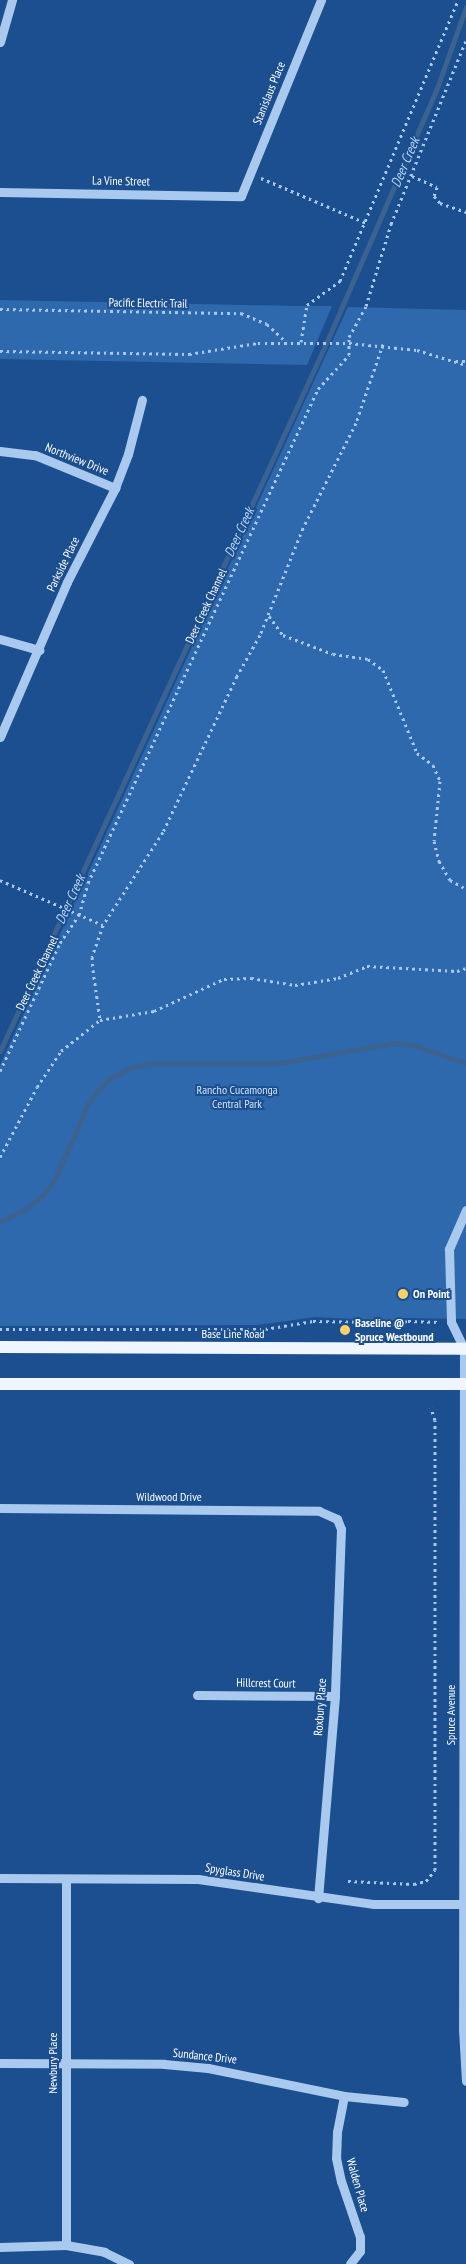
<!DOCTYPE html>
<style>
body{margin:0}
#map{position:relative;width:466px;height:2264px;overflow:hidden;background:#1b4f8f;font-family:"PT Sans Narrow",sans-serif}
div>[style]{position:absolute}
.green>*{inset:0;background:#2e69ad}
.stream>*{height:5px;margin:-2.5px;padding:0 2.5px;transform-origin:2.5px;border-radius:2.5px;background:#3c6290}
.path>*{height:3px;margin-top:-1.5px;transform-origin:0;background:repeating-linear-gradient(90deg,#a9c9ee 0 2.5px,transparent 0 6.5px)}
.minor>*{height:9px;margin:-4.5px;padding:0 4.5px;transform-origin:4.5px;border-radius:4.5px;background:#a9c9ee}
.major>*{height:12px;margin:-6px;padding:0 6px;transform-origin:6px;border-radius:6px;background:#f0f6ff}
.dots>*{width:14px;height:14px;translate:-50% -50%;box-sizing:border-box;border:2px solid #1b4f8f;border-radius:50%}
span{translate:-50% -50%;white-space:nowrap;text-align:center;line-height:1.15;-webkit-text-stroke:4px #1b4f8f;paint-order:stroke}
.street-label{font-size:12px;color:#fff}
.park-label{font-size:12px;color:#cfe3fa}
.poi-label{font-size:12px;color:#fff;font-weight:700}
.left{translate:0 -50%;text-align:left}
.water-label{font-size:14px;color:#b5d3f5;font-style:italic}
</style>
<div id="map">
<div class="green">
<div style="clip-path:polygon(0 300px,298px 306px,332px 306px,307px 365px,0 359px)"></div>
<div style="clip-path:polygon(348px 307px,466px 310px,466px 1319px,403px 1318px,392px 1321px,315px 1317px,258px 1325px,0 1326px,0 1065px)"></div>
</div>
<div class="stream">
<div style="left:0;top:1051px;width:774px;rotate:-65.26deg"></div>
<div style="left:324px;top:348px;width:283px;rotate:-66.5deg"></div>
<div style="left:437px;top:88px;width:86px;rotate:-70.3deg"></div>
<div style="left:0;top:1222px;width:27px;rotate:-27deg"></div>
<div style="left:24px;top:1210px;width:24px;rotate:-38deg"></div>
<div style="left:43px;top:1195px;width:18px;rotate:-52deg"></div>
<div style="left:54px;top:1181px;width:84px;rotate:-66.2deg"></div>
<div style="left:88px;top:1104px;width:16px;rotate:-55deg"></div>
<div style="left:97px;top:1091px;width:17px;rotate:-45deg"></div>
<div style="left:109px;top:1079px;width:26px;rotate:-28deg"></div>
<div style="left:132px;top:1067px;width:22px;rotate:-10deg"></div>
<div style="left:154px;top:1063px;width:125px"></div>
<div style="left:279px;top:1063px;width:117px;rotate:-9.9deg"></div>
<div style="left:394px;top:1043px;width:19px;rotate:6deg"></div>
<div style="left:413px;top:1045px;width:56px;rotate:18.8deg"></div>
</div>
<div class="path">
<div style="left:412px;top:176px;width:27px;rotate:24deg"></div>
<div style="left:437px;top:187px;width:9px;rotate:108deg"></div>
<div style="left:434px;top:196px;width:9px;rotate:49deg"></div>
<div style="left:440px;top:203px;width:28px;rotate:19deg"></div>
<div style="left:261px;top:178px;width:114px;rotate:23.2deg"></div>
<div style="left:0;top:309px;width:241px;rotate:1deg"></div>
<div style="left:241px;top:313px;width:28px;rotate:23deg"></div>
<div style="left:267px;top:324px;width:25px;rotate:43deg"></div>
<div style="left:301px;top:342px;width:37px;rotate:-81deg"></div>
<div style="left:307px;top:305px;width:41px;rotate:-36deg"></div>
<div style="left:340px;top:281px;width:305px;rotate:-67.2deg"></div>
<div style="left:383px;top:344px;width:83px;rotate:108.9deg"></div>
<div style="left:356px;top:423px;width:118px;rotate:116.8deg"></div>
<div style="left:303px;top:528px;width:115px;rotate:111.9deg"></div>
<div style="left:260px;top:635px;width:47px;rotate:119.3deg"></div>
<div style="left:237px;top:676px;width:173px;rotate:115.4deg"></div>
<div style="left:163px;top:832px;width:111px;rotate:122.8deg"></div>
<div style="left:103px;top:925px;width:34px;rotate:109deg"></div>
<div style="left:92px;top:957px;width:13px;rotate:86deg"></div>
<div style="left:93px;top:970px;width:50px;rotate:82deg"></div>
<div style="left:100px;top:1020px;width:55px;rotate:-9.5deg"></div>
<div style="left:154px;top:1011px;width:77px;rotate:-24.6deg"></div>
<div style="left:224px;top:979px;width:27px;rotate:-2deg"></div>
<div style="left:251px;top:978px;width:45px;rotate:9deg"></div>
<div style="left:295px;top:985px;width:44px;rotate:-9.2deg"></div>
<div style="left:338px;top:978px;width:31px;rotate:-22deg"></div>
<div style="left:367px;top:966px;width:90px;rotate:3.2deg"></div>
<div style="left:457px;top:971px;width:9px;rotate:-18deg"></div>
<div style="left:0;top:351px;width:189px;rotate:0.9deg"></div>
<div style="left:189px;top:354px;width:70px;rotate:-9.1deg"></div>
<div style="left:258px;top:343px;width:91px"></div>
<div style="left:349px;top:343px;width:68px;rotate:5.9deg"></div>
<div style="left:417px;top:350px;width:51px;rotate:17deg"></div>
<div style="left:456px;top:361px;width:10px"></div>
<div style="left:269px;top:616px;width:24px;rotate:54deg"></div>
<div style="left:283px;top:635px;width:53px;rotate:20.8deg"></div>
<div style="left:333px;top:654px;width:35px;rotate:8deg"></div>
<div style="left:368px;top:659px;width:19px;rotate:36deg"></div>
<div style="left:383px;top:670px;width:90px;rotate:67.7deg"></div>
<div style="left:417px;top:753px;width:20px;rotate:37deg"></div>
<div style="left:433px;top:765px;width:17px;rotate:66deg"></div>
<div style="left:440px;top:781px;width:60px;rotate:95.7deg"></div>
<div style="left:434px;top:841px;width:21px;rotate:76deg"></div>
<div style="left:439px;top:861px;width:22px;rotate:60deg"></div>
<div style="left:450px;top:880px;width:18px;rotate:29deg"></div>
<div style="left:0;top:880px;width:112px;rotate:23.6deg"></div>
<div style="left:0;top:1071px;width:141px;rotate:-64.9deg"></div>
<div style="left:60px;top:943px;width:34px;rotate:-56deg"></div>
<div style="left:79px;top:915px;width:33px;rotate:-74deg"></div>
<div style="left:88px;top:883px;width:545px;rotate:-65.03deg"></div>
<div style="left:318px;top:389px;width:46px;rotate:-47.6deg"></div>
<div style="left:349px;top:355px;width:18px;rotate:-90deg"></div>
<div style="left:349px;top:337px;width:35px;rotate:-61deg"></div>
<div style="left:366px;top:306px;width:86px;rotate:-73deg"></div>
<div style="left:391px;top:224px;width:199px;rotate:-67.8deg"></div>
<div style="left:0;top:1157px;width:79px;rotate:-62.1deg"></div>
<div style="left:37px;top:1087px;width:43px;rotate:-56.3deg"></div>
<div style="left:61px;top:1051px;width:50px;rotate:-38.5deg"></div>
<div style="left:0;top:1329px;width:265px"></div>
<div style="left:265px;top:1329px;width:49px;rotate:-9.5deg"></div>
<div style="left:313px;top:1321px;width:64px;rotate:0.9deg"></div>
<div style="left:377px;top:1322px;width:15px;rotate:11deg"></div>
<div style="left:392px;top:1325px;width:16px;rotate:-14deg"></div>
<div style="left:408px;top:1321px;width:32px;rotate:2deg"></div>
<div style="left:348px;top:1881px;width:66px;rotate:2.6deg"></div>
<div style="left:414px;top:1884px;width:12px;rotate:-14deg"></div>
<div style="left:426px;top:1881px;width:14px;rotate:-51deg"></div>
<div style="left:435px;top:1870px;width:450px;rotate:-90deg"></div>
<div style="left:435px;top:1420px;width:13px;rotate:-108deg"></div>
</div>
<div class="minor">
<div style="left:0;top:42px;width:44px;rotate:-74.1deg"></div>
<div style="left:0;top:192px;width:241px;rotate:1deg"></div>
<div style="left:241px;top:196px;width:212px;rotate:-67.8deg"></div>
<div style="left:0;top:451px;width:35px;rotate:7deg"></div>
<div style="left:35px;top:455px;width:87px;rotate:22.4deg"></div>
<div style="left:0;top:639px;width:41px;rotate:15.8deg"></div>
<div style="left:0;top:737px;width:169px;rotate:-66.6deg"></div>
<div style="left:67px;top:582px;width:106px;rotate:-62.9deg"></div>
<div style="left:115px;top:488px;width:36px;rotate:-69deg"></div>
<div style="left:128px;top:454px;width:56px;rotate:-75.5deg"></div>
<div style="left:466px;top:1210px;width:43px;rotate:113.6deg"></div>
<div style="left:449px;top:1249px;width:73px;rotate:88.4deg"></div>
<div style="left:451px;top:1322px;width:30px;rotate:64deg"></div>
<div style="left:464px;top:1349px;width:680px;rotate:90.08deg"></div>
<div style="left:463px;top:2029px;width:52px;rotate:86.7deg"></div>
<div style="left:0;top:1508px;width:319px;rotate:0.5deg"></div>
<div style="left:319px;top:1511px;width:20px;rotate:24deg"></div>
<div style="left:337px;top:1519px;width:11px;rotate:68deg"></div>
<div style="left:341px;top:1529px;width:167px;rotate:92.1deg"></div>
<div style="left:335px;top:1696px;width:203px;rotate:94.8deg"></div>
<div style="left:197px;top:1695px;width:138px;rotate:0.4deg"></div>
<div style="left:0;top:1878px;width:198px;rotate:0.3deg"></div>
<div style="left:198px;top:1879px;width:178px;rotate:8.1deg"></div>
<div style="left:374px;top:1904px;width:92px"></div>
<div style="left:0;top:2063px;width:164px;rotate:0.3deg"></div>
<div style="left:164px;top:2064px;width:44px;rotate:5.2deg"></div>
<div style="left:208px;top:2068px;width:139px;rotate:11.6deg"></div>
<div style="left:344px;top:2096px;width:60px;rotate:5.7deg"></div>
<div style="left:344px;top:2096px;width:37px;rotate:101deg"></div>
<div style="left:337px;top:2132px;width:26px;rotate:92deg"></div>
<div style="left:336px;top:2158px;width:24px;rotate:78deg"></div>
<div style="left:341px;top:2181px;width:59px;rotate:71.3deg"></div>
<div style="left:360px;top:2237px;width:14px;rotate:90deg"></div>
<div style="left:360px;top:2251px;width:16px;rotate:128deg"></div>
<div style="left:66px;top:2245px;width:365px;rotate:-90deg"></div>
<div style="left:0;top:2247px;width:66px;rotate:-1.7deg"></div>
<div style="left:66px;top:2245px;width:39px;rotate:10deg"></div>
<div style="left:104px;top:2252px;width:28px;rotate:26deg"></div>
</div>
<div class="major">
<div style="left:0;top:1347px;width:466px;rotate:0.2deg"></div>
<div style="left:0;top:1384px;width:466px"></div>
</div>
<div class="dots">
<div style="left:403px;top:1294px;background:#ffd166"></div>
<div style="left:345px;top:1330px;background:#ffd166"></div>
</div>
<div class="street-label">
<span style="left:269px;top:93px;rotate:-68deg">Stanislaus Place</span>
<span style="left:121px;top:181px;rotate:1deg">La Vine Street</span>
<span style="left:148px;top:303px;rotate:1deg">Pacific Electric Trail</span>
<span style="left:77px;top:459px;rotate:22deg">Northview Drive</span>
<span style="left:63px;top:564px;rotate:-64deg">Parkside Place</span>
<span style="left:206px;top:606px;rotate:-65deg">Deer Creek Channel</span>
<span style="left:37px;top:973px;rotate:-64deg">Deer Creek Channel</span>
<span style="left:233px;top:1334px">Base Line Road</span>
<span style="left:169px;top:1497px">Wildwood Drive</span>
<span style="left:266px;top:1683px;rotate:1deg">Hillcrest Court</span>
<span style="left:320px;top:1707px;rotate:-86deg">Roxbury Place</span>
<span style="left:451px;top:1715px;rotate:-90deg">Spruce Avenue</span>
<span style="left:235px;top:1872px;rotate:9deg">Spyglass Drive</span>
<span style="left:205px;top:2056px;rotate:6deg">Sundance Drive</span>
<span style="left:53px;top:2063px;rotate:-90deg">Newbury Place</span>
<span style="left:358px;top:2185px;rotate:74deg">Walden Place</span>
</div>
<div class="park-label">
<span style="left:237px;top:1097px">Rancho Cucamonga<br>Central Park</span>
</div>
<div class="poi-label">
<span class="left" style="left:413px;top:1294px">On Point</span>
<span class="left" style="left:355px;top:1330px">Baseline @<br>Spruce Westbound</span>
</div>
<div class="water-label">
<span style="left:405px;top:162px;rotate:-67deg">Deer Creek</span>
<span style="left:239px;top:532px;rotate:-65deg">Deer Creek</span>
<span style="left:70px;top:899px;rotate:-65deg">Deer Creek</span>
</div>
</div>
